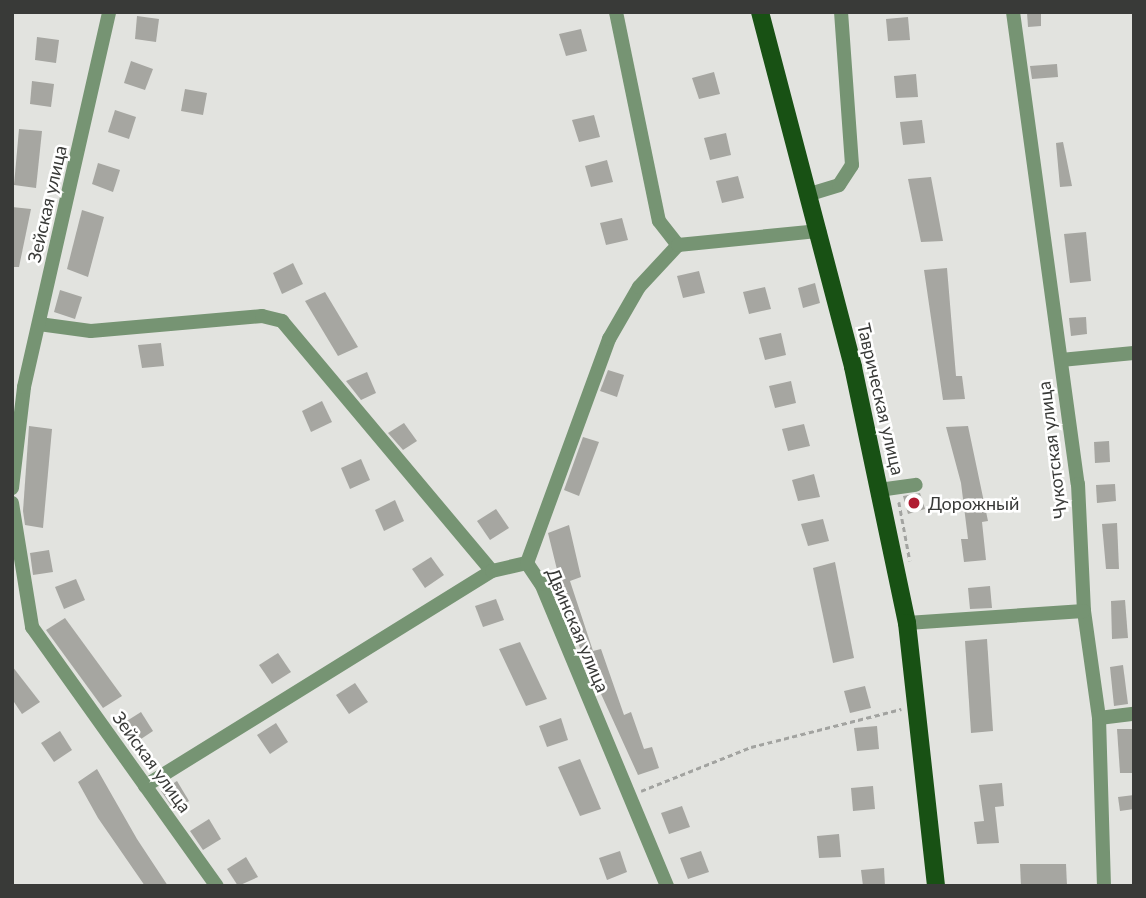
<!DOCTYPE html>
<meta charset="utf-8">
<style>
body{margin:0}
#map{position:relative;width:1146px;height:898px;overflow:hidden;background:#e2e3df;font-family:Lato,sans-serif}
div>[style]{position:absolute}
.building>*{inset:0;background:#a6a6a1}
.path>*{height:2.5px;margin-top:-1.25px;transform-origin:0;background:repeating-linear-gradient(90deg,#a2a3a0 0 5px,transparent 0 8.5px)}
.minor>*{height:14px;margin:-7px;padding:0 7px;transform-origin:7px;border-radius:7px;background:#769473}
.major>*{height:18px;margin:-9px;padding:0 9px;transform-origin:9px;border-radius:9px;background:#185114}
.dots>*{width:19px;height:19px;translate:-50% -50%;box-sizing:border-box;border:4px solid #fff;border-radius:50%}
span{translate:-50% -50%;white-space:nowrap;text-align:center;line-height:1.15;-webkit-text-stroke:5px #fff;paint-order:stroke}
.street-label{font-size:18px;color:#393a38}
.poi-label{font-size:18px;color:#393a38}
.left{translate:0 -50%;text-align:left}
.frame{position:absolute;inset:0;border:14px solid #393a38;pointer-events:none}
</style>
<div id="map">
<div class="building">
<div style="clip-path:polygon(1027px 12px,1041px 12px,1041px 26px,1028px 27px)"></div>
<div style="clip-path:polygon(137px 16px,159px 19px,156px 42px,135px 39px)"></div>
<div style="clip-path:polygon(908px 17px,910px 40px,888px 41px,886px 19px)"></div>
<div style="clip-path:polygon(581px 29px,587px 51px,566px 56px,559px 34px)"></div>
<div style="clip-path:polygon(37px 37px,59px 40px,56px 63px,35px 60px)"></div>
<div style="clip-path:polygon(131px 61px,153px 69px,145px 90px,124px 83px)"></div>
<div style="clip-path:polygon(1057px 64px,1058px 77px,1032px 79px,1030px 66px)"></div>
<div style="clip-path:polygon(714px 72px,720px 94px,699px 99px,692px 78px)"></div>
<div style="clip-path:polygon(916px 74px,918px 97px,896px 98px,894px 76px)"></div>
<div style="clip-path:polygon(32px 81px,54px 84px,51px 107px,30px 104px)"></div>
<div style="clip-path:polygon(185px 89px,207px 93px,203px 115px,181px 111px)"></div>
<div style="clip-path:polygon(115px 110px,136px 117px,129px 139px,108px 132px)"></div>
<div style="clip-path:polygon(594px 115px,600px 137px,579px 142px,572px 120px)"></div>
<div style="clip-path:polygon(922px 120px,925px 143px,903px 145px,900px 122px)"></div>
<div style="clip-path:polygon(19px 129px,42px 131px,36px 188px,14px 185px)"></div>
<div style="clip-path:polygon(726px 133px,731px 155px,710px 160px,704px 138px)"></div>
<div style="clip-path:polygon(1063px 142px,1072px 186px,1060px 187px,1056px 143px)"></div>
<div style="clip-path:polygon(607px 160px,613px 182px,591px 187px,585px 166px)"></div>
<div style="clip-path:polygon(98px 163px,120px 170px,113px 192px,92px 184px)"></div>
<div style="clip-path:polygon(738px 176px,744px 198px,722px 203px,716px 181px)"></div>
<div style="clip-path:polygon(931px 177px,943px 241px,921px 242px,908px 179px)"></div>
<div style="clip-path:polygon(12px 207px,31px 209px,19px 267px,12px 267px)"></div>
<div style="clip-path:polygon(82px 210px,104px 217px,88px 277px,67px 269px)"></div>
<div style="clip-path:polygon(622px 218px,628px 240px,606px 245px,600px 223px)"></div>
<div style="clip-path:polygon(1086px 232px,1091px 281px,1070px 283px,1064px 234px)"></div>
<div style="clip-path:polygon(293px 263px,303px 284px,282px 294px,273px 273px)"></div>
<div style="clip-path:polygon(947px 268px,956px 376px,962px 376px,965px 399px,943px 400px,924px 270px)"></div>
<div style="clip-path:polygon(699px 271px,705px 293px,683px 298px,677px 276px)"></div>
<div style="clip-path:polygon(815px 283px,820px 303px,803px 308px,798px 288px)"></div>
<div style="clip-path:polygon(765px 287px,771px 309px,749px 314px,743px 292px)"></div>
<div style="clip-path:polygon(60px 290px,82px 297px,75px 319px,54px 312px)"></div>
<div style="clip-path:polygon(325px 292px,358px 347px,338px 356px,305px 301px)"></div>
<div style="clip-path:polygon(1086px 317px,1087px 334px,1071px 336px,1069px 318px)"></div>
<div style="clip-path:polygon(781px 333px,786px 355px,765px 360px,759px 338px)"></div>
<div style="clip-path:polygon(161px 343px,164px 366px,142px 368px,138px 345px)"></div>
<div style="clip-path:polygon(608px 370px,624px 375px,617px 397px,600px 391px)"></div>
<div style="clip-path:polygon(367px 372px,376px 393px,361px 400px,346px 381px)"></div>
<div style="clip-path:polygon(791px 381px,796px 403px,775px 408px,769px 386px)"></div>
<div style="clip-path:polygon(322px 401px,332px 422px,311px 432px,302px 411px)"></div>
<div style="clip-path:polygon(404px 423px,417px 441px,403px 450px,388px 433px)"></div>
<div style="clip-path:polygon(804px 424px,810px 446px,788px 451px,782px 429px)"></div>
<div style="clip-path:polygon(29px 426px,52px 429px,43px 528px,25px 525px,23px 511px)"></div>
<div style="clip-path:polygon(968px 426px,988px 521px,982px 522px,986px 560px,964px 562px,961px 539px,968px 539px,961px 483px,946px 427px)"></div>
<div style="clip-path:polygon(583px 437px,599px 442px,579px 496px,564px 490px)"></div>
<div style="clip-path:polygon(1109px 441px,1110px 462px,1095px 463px,1094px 442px)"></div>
<div style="clip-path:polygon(361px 459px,370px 480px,350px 489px,341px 468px)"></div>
<div style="clip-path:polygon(814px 474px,820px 497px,798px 501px,792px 480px)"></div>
<div style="clip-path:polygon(1115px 484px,1116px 501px,1097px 503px,1096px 485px)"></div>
<div style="clip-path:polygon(920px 493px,925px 509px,908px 514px,903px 496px)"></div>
<div style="clip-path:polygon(395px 500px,404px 521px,384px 531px,375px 510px)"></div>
<div style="clip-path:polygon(496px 509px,509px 528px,490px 540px,477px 521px)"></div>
<div style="clip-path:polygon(823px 519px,829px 541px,808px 546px,801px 524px)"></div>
<div style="clip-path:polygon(1117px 523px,1119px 569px,1106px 569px,1102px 524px)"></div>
<div style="clip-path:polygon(569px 525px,581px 577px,570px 581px,593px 651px,601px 649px,624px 715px,631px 712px,644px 749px,652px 747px,659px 768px,638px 775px,555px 593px,562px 590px,548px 533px)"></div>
<div style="clip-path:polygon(49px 550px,53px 572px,33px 575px,30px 553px)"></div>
<div style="clip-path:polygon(431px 557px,444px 575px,425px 588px,412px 569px)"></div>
<div style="clip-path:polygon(835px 562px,854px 658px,833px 663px,813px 568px)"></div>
<div style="clip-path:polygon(76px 579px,85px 600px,64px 609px,55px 587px)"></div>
<div style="clip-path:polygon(990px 586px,992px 608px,970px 609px,968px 588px)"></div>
<div style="clip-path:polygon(496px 599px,504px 620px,483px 627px,475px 606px)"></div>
<div style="clip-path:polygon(1125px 600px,1128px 638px,1112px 639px,1111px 601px)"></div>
<div style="clip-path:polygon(65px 618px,122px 696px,103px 708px,46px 630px)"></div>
<div style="clip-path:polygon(987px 639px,993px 731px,971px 733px,965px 641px)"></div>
<div style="clip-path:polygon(520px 642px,547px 699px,526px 706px,499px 649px)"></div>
<div style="clip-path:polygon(278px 653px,291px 672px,272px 684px,259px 665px)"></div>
<div style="clip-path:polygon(1123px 665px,1128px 704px,1114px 706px,1110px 667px)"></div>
<div style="clip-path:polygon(12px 666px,40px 702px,22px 714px,12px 699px)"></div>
<div style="clip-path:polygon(355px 683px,368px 702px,349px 714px,336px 695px)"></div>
<div style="clip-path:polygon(865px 686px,871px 708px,850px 713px,844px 691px)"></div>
<div style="clip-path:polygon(141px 712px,153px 731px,135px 743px,122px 724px)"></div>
<div style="clip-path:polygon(561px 718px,568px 740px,547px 747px,539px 726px)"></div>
<div style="clip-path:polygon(276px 723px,288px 742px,270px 754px,257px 735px)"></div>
<div style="clip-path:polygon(877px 726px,879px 749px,857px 751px,854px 728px)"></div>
<div style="clip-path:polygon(1117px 729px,1132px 729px,1134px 773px,1120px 773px)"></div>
<div style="clip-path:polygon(60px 731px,72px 750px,54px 762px,41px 743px)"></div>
<div style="clip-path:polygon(580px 759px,601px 809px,580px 816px,558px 767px)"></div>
<div style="clip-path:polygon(97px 769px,137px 839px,168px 886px,145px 886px,98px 818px,78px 782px)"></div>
<div style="clip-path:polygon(177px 781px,189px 801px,174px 810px,161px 791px)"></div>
<div style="clip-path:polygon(1002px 783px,1004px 806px,995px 807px,999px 843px,977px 844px,974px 822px,984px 821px,979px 785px)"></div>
<div style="clip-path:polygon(873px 786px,875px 809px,853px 811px,851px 788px)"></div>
<div style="clip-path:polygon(1134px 795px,1134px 809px,1120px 811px,1118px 797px)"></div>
<div style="clip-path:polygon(682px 806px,690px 827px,669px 834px,661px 813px)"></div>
<div style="clip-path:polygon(209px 819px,221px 839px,203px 850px,190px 831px)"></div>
<div style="clip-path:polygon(839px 834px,841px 857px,819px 858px,817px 836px)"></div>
<div style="clip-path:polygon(620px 851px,627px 872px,607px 880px,599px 858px)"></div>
<div style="clip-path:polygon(701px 851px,709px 872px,688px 879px,680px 858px)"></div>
<div style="clip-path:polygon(246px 857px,258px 877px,238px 886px,227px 869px)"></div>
<div style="clip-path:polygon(1020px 864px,1066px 864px,1067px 886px,1021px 886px)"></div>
<div style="clip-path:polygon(884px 868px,885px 886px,863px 886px,861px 870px)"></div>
</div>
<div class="path">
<div style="left:899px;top:502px;width:60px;rotate:79.4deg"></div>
<div style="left:641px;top:791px;width:118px;rotate:-21.8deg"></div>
<div style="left:751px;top:747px;width:155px;rotate:-14.2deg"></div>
</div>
<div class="minor">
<div style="left:616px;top:12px;width:213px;rotate:78.4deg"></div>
<div style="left:659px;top:221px;width:31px;rotate:52deg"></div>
<div style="left:1013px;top:12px;width:476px;rotate:82.2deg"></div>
<div style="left:1078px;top:484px;width:127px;rotate:87.3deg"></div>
<div style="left:1084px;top:611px;width:108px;rotate:82deg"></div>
<div style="left:1099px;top:718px;width:168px;rotate:88.3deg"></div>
<div style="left:810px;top:194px;width:30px;rotate:-17deg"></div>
<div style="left:839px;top:185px;width:24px;rotate:-57deg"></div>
<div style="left:852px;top:165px;width:153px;rotate:-94.1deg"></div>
<div style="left:39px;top:324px;width:52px;rotate:7.7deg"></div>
<div style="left:91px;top:331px;width:172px;rotate:-5deg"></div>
<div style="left:262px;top:316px;width:21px;rotate:14deg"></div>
<div style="left:282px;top:321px;width:326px;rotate:50deg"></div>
<div style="left:1061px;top:360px;width:73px;rotate:-5.5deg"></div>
<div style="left:12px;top:488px;width:102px;rotate:-83.2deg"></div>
<div style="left:24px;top:387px;width:385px;rotate:-77.2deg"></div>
<div style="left:879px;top:490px;width:37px;rotate:-8deg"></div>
<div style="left:12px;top:503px;width:126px;rotate:80.8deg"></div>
<div style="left:32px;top:627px;width:318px;rotate:54.5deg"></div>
<div style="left:907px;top:623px;width:177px;rotate:-3.9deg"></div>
<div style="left:1099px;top:718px;width:35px;rotate:-7deg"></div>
<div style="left:145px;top:786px;width:408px;rotate:-31.8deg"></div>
<div style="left:492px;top:571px;width:36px;rotate:-13deg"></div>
<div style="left:667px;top:886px;width:327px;rotate:-112.6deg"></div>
<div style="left:541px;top:584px;width:25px;rotate:-124deg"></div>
<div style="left:527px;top:563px;width:239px;rotate:-69.9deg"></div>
<div style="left:609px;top:339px;width:60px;rotate:-60deg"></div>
<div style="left:639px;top:287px;width:57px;rotate:-47.1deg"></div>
<div style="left:678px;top:245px;width:142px;rotate:-5.7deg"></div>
</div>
<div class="major">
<div style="left:760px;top:12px;width:367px;rotate:75.3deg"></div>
<div style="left:853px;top:367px;width:262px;rotate:78.1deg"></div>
<div style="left:907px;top:623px;width:265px;rotate:83.7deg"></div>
</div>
<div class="dots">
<div style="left:914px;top:503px;background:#b01c31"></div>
</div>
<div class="street-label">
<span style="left:47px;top:204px;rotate:-77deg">Зейская улица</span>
<span style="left:881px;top:399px;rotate:77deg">Таврическая улица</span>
<span style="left:1052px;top:450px;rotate:-97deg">Чукотская улица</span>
<span style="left:578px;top:630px;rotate:67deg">Двинская улица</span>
<span style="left:152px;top:762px;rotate:54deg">Зейская улица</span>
</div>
<div class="poi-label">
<span class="left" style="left:928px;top:503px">Дорожный</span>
</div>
<div class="frame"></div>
</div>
